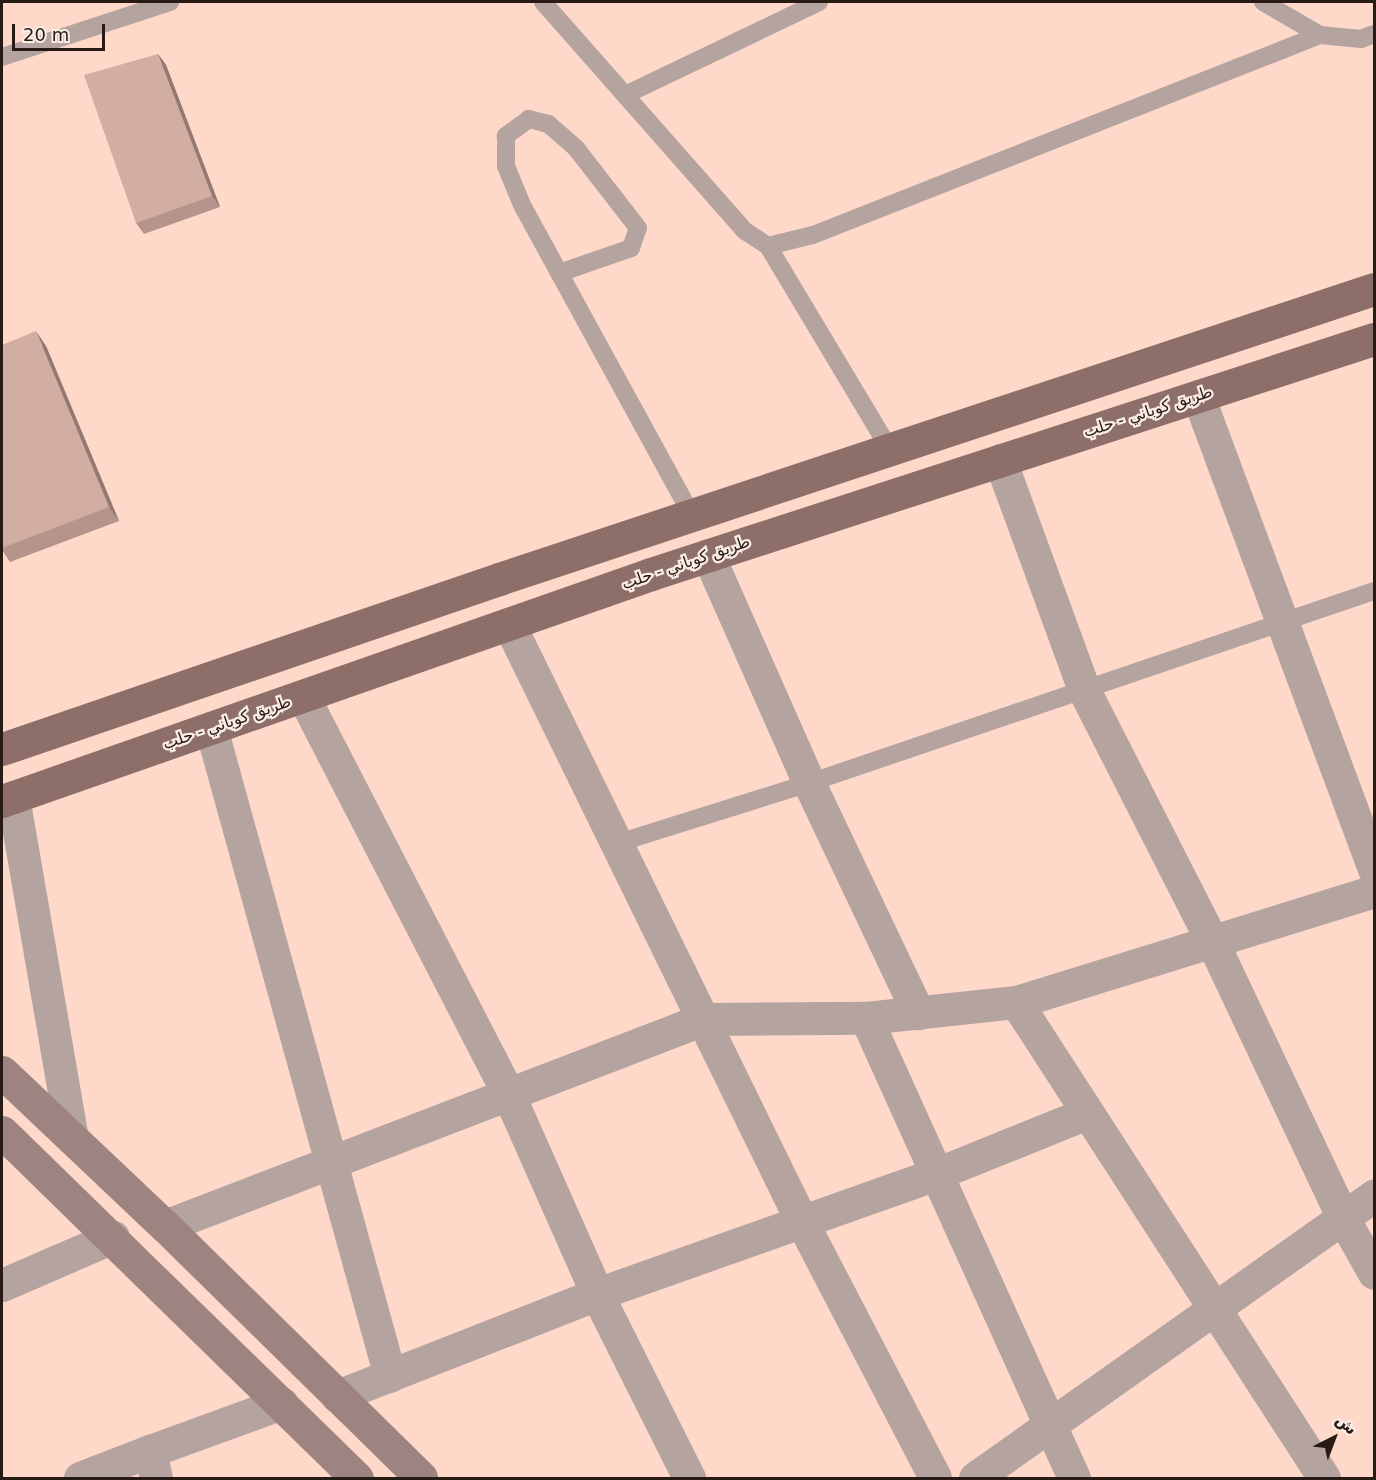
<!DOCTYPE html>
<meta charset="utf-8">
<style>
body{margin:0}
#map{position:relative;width:1376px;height:1480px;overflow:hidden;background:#fed9ca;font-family:"DejaVu Sans",Vazirmatn,sans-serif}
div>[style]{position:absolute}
.lane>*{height:18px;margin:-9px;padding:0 9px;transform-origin:9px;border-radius:9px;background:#b5a3a0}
.street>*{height:33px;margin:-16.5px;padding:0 16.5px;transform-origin:16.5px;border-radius:16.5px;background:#b5a3a0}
.secondary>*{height:33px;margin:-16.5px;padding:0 16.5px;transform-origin:16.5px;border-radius:16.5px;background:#9e8480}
.primary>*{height:33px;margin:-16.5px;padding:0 16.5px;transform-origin:16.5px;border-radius:16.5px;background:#8d6e69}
.wall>*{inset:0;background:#b5958b}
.shaded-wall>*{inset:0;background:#937971}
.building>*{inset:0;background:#d2ada2}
span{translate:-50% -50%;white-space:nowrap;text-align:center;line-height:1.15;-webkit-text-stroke:4.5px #fbece6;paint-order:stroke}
.street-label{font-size:16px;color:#281b15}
.frame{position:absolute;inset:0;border:3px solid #281b15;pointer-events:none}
.north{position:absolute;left:1304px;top:1408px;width:60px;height:60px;-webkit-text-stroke:4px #fbece6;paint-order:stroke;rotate:42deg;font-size:16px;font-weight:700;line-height:24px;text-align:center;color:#281b15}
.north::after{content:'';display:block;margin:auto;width:21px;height:27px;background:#281b15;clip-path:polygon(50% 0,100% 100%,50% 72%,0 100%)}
.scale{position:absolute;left:12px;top:24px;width:93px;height:27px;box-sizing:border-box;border:3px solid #281b15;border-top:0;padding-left:8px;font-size:18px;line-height:21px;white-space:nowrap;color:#281b15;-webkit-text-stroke:4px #fbece6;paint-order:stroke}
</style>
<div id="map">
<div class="lane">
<div style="left:543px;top:2px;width:305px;rotate:48.6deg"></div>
<div style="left:745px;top:231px;width:27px;rotate:33deg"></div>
<div style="left:768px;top:246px;width:46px;rotate:-13.7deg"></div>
<div style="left:813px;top:235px;width:545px;rotate:-21.53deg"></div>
<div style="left:1263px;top:2px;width:66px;rotate:30.1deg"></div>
<div style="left:1320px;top:35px;width:41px;rotate:5.6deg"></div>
<div style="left:1361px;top:39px;width:14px;rotate:-21deg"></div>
<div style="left:2px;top:57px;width:177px;rotate:-18.1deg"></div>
<div style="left:625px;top:95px;width:215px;rotate:-25.6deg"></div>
<div style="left:768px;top:246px;width:238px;rotate:59.1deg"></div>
<div style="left:559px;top:273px;width:76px;rotate:-19.1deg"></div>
<div style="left:631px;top:248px;width:21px;rotate:-71deg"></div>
<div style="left:638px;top:228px;width:101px;rotate:-127.8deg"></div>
<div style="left:576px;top:148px;width:37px;rotate:-139deg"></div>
<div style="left:548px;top:124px;width:20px;rotate:-165deg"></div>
<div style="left:529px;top:119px;width:29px;rotate:144deg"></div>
<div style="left:506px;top:136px;width:30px;rotate:90deg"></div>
<div style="left:506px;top:166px;width:42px;rotate:67.7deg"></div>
<div style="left:522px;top:205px;width:354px;rotate:61.3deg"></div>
<div style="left:618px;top:843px;width:200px;rotate:-17.4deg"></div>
<div style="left:809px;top:783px;width:597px;rotate:-18.77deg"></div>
</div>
<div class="street">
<div style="left:1198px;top:396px;width:505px;rotate:69.59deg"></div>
<div style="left:1000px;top:460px;width:245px;rotate:69.9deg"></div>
<div style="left:1084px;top:690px;width:282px;rotate:63deg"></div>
<div style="left:1212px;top:941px;width:306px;rotate:64.7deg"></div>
<div style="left:1343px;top:1218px;width:63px;rotate:60.6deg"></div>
<div style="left:708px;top:555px;width:249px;rotate:66.1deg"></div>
<div style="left:809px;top:783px;width:255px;rotate:64.6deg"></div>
<div style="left:509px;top:624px;width:666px;rotate:63.9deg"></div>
<div style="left:802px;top:1222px;width:288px;rotate:62.5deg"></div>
<div style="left:303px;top:696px;width:447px;rotate:62.7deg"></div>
<div style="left:508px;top:1093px;width:220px;rotate:66.1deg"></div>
<div style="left:597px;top:1294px;width:206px;rotate:63.4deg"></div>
<div style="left:211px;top:728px;width:672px;rotate:74.56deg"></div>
<div style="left:13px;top:797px;width:346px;rotate:80.2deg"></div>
<div style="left:1016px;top:1002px;width:567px;rotate:57.09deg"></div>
<div style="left:866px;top:1018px;width:505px;rotate:65.67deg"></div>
<div style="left:165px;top:1226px;width:577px;rotate:-21.01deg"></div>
<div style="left:704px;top:1019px;width:162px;rotate:-0.4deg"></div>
<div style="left:866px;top:1018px;width:151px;rotate:-6.1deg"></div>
<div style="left:1016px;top:1002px;width:375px;rotate:-17.2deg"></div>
<div style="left:2px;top:1285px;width:121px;rotate:-23.4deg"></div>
<div style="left:337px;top:1396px;width:279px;rotate:-21.4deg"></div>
<div style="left:597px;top:1294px;width:360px;rotate:-19.5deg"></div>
<div style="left:936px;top:1174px;width:163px;rotate:-22deg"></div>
<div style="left:80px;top:1478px;width:75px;rotate:-21.1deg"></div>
<div style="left:156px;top:1478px;width:28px;rotate:-103deg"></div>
<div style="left:150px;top:1451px;width:140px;rotate:-20deg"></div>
<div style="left:975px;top:1478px;width:489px;rotate:-35.3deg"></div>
</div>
<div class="secondary">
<div style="left:2px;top:1072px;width:224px;rotate:43.4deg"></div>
<div style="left:165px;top:1226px;width:359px;rotate:44.5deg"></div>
<div style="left:2px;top:1132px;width:496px;rotate:44.3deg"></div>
</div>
<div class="primary">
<div style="left:2px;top:749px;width:525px;rotate:-18.88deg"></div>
<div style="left:499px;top:579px;width:922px;rotate:-18.34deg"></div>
<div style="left:2px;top:801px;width:688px;rotate:-19.28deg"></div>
<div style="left:651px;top:574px;width:760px;rotate:-18.01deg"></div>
</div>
<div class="wall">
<div style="clip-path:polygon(158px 54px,166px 65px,220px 207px,144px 234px,136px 223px)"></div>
<div style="clip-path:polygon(2px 345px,46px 346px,119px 521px,10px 562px,2px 550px)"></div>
</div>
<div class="shaded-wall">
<div style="clip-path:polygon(158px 54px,166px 65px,220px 207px,212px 196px)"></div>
<div style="clip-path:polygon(36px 331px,46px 346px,119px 521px,109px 507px)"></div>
</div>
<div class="building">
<div style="clip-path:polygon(158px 54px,212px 196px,136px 223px,84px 75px)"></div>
<div style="clip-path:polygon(36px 331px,109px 507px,2px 548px,2px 345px)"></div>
</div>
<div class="street-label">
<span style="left:1148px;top:412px;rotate:-18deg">طريق كوباني - حلب</span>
<span style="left:686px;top:563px;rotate:-19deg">طريق كوباني - حلب</span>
<span style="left:227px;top:723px;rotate:-19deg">طريق كوباني - حلب</span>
</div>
<div class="frame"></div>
<div class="north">ش</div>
<div class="scale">20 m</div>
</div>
